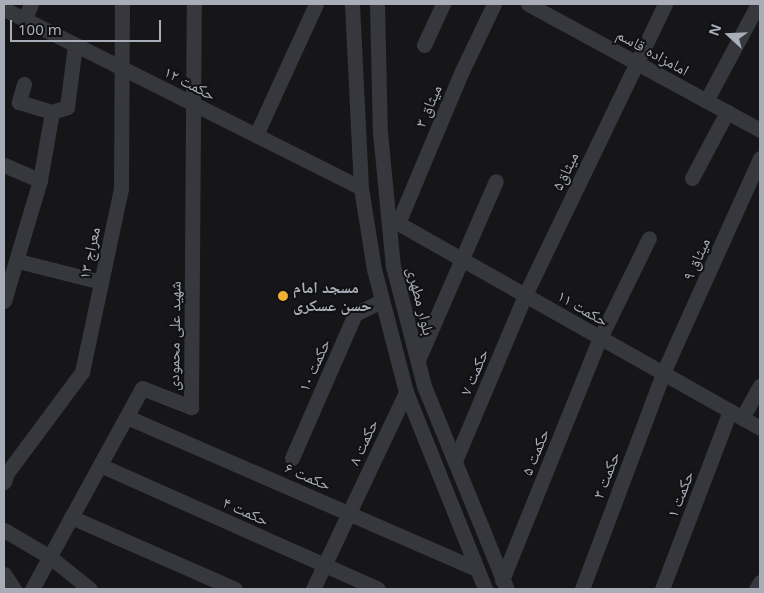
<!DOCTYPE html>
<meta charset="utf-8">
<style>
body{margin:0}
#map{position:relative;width:764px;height:593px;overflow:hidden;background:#161618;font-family:"Noto Sans","Noto Naskh Arabic",sans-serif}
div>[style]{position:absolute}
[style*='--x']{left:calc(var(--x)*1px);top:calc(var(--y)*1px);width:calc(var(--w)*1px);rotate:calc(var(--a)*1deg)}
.minor>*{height:15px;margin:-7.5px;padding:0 7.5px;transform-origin:7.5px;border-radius:7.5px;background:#37383d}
.dots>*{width:14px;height:14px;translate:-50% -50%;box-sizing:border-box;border:2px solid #111113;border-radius:50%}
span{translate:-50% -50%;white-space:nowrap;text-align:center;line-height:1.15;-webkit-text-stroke:4px #111113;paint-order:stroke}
.street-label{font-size:16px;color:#a8adb8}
.poi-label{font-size:16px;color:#a8adb8;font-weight:700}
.left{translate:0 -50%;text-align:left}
.frame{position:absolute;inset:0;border:5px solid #a8adb8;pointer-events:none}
.north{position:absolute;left:704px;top:10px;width:50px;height:50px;-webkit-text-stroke:4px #111113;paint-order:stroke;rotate:290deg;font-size:14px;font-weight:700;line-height:20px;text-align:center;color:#a8adb8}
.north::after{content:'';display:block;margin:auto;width:18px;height:22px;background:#a8adb8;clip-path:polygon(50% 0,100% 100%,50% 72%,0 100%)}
.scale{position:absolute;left:10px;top:20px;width:151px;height:22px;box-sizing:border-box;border:2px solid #a8adb8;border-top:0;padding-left:6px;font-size:15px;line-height:18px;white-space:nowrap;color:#a8adb8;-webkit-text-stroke:4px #111113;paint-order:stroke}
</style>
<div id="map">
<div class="minor">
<i style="--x:352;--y:4;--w:184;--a:87.2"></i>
<i style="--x:361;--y:188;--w:82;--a:80.9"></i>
<i style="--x:374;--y:269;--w:127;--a:75.4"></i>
<i style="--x:406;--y:392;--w:212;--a:68.1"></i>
<i style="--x:377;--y:4;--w:128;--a:88.7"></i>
<i style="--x:380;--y:132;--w:135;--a:84.5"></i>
<i style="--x:393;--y:266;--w:124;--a:75.5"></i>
<i style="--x:424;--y:386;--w:219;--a:67.8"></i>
<i style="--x:528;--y:4;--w:264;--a:28.5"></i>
<i style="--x:4;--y:9;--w:399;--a:26.6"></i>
<i style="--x:24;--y:20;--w:17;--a:-66"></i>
<i style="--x:424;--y:45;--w:45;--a:-65.1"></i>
<i style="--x:24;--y:84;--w:19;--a:106"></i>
<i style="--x:19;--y:102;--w:34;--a:17"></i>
<i style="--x:706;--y:101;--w:110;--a:-61.8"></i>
<i style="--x:256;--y:135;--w:144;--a:-65.4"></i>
<i style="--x:4;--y:165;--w:39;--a:23"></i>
<i style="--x:692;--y:178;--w:75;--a:-62.1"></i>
<i style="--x:389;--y:218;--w:426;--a:29.5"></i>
<i style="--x:398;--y:223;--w:165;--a:-67.2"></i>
<i style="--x:462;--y:71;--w:74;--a:-64.5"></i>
<i style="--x:18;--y:261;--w:86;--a:14.2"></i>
<i style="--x:4;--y:301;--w:126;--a:-73.4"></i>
<i style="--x:40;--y:180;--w:69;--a:-80"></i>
<i style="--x:52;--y:112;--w:16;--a:-18"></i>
<i style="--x:67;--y:107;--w:63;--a:-82.6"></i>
<i style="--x:418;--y:360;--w:195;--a:-66.5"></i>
<i style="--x:127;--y:417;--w:379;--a:23.5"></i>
<i style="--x:742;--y:418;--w:37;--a:-61"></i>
<i style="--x:292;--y:458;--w:157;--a:-66.4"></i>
<i style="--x:355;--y:314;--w:30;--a:-26"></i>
<i style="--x:455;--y:461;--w:180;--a:-67.1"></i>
<i style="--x:525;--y:295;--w:323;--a:-64.3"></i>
<i style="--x:100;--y:465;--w:304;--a:24"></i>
<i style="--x:4;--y:482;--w:9;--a:-72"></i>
<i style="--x:7;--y:473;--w:126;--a:-53.4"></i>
<i style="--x:82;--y:372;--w:187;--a:-78"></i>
<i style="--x:121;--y:189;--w:185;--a:-89.7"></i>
<i style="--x:71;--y:517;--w:179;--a:23.7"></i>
<i style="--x:4;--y:530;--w:53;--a:30.4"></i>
<i style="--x:50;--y:557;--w:51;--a:38.7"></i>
<i style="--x:4;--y:574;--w:18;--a:56"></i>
<i style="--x:502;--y:580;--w:261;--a:-68"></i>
<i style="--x:600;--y:338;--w:111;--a:-63.9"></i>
<i style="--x:32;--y:589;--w:229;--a:-61.3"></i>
<i style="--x:142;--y:388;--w:53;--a:21.2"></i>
<i style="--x:191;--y:407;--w:403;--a:-89.6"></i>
<i style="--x:313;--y:589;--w:218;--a:-64.7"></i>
<i style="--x:582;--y:589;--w:231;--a:-69.4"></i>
<i style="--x:663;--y:373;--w:236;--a:-65.7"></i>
<i style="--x:662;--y:589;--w:191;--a:-69.1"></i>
<i style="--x:756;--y:589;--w:8;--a:-60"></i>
</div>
<div class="dots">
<i style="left:283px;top:296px;background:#f2b134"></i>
</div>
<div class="street-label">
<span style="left:653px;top:52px;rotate:29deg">امامزاده قاسم</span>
<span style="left:190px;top:83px;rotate:27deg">حکمت ۱۲</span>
<span style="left:428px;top:106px;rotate:-67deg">میثاق ۳</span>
<span style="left:565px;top:171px;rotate:-64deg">میثاق۵</span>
<span style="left:89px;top:253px;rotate:-78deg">معراج ۱۳</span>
<span style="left:696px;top:259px;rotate:-66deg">میثاق ۹</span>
<span style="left:421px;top:301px;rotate:76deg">بلوار مطهری</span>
<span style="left:583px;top:308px;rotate:30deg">حکمت ۱۱</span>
<span style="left:174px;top:336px;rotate:-89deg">شهید علی محمودی</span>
<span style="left:314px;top:365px;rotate:-66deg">حکمت ۱۰</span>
<span style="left:474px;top:372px;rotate:-67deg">حکمت ۷</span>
<span style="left:363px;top:442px;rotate:-65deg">حکمت ۸</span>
<span style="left:535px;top:452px;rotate:-68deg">حکمت ۵</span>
<span style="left:606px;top:475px;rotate:-69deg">حکمت ۳</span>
<span style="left:308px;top:476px;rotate:23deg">حکمت ۶</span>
<span style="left:680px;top:494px;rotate:-69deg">حکمت ۱</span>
<span style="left:246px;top:511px;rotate:24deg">حکمت ۴</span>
</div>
<div class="poi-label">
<span class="left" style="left:293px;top:296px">مسجد امام<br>حسن عسکری</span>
</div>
<div class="frame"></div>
<div class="north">N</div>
<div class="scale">100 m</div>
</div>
